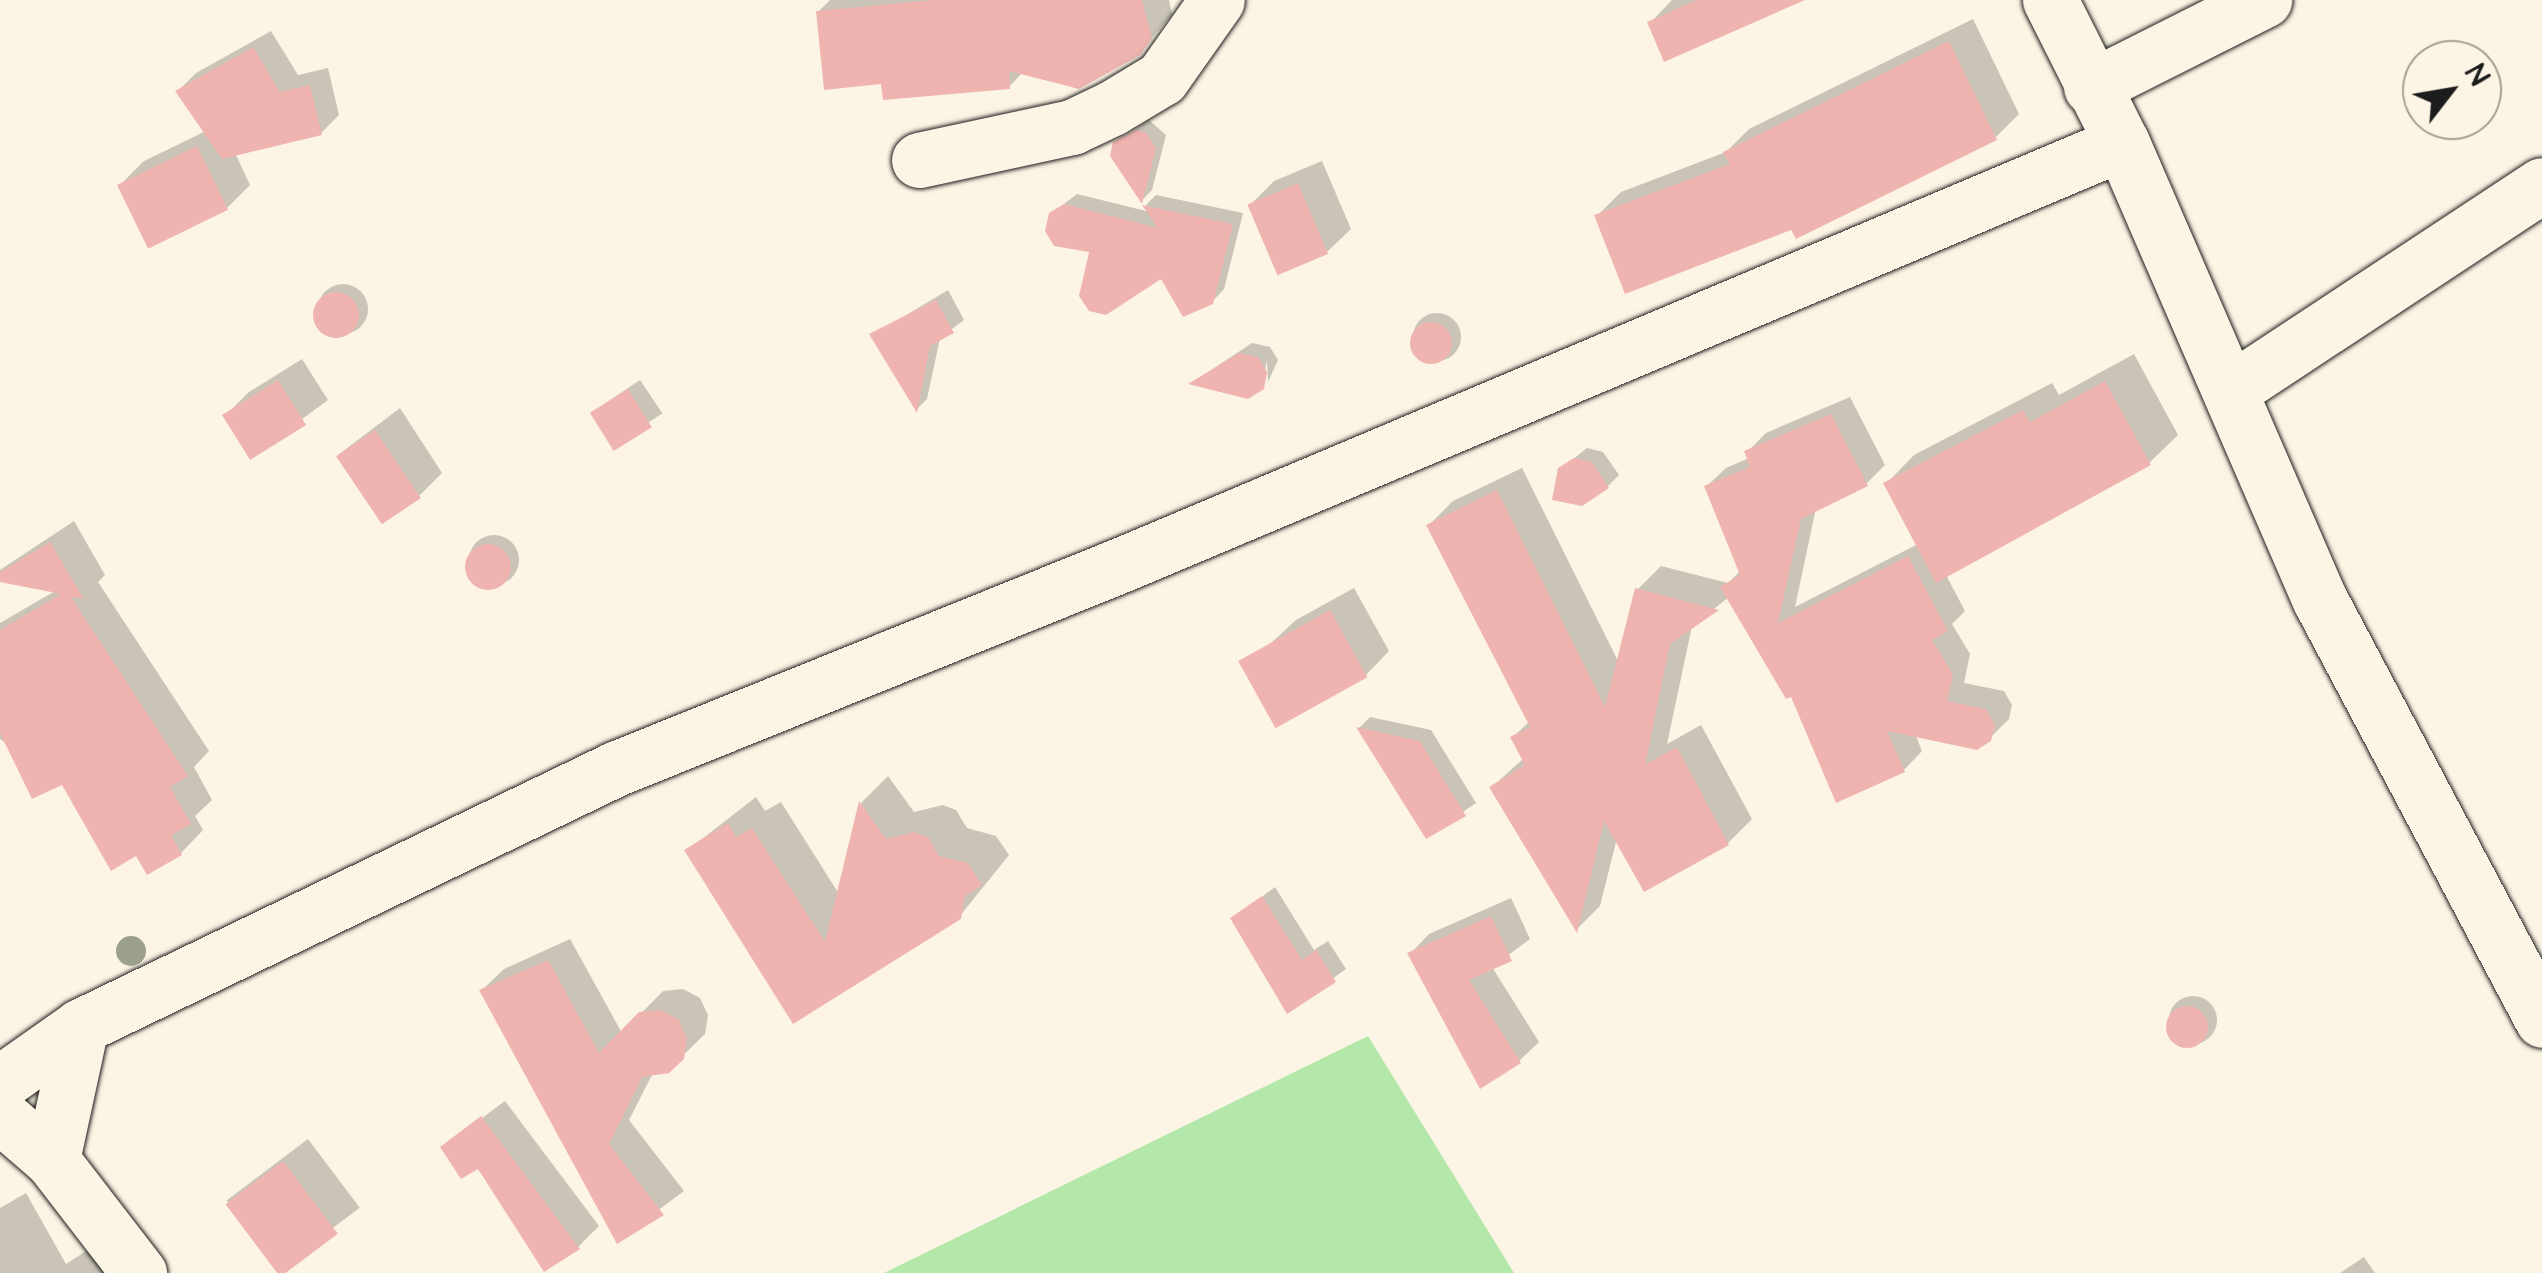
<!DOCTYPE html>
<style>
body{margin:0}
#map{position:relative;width:2542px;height:1273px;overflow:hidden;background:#fcf5e5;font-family:"Architects Daughter",sans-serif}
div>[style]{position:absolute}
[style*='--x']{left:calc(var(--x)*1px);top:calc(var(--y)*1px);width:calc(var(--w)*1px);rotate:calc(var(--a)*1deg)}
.green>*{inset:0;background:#b3e8aa}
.shadow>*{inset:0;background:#0003;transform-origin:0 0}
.round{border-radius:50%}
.building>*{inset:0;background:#f0b4b0;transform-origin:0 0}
.roads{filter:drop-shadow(0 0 2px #1c1c1c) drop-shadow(0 0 2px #1c1c1c)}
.minor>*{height:55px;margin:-27.5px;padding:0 27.5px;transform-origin:27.5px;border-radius:27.5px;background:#fcf5e5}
.trees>*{width:30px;height:30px;margin:-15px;border-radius:50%;background:#9a9f8e}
span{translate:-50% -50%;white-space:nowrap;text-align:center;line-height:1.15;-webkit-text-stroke:8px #fcf5e5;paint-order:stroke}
.north{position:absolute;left:2402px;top:40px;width:100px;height:100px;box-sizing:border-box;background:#fcf5e5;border:2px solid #a29e95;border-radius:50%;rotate:59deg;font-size:28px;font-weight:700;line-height:40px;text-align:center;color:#1c1c1c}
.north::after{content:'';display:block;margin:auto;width:35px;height:45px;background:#1c1c1c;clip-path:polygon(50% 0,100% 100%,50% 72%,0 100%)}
</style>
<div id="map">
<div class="green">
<i style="clip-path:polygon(1368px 1036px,1514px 1273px,884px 1273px)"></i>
</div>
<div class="shadow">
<i style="clip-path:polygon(830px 0,1169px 0,1172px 14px,1139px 53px,1023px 72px,1009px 87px,883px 81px,818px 12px)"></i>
<i style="clip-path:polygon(1672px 0,1792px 0,1650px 23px)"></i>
<i style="clip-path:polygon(1973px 19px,2019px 114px,1995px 138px,1793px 227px,1597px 216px,1621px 192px,1726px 152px,1749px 129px)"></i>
<i style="clip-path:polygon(271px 31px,298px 75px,328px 68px,339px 115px,321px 133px,235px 153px,250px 185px,227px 208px,120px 185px,144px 161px,206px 131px,178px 91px,196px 73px)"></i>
<i style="clip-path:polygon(1149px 120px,1166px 135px,1152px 190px,1142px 200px,1115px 144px)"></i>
<i style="clip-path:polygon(1322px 161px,1351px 229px,1327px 252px,1250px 205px,1274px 181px)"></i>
<i style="clip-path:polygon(1077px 194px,1150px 212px,1146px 205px,1156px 195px,1243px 213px,1224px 289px,1212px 302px,1092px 250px,1051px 214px)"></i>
<i class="round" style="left:318px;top:284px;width:50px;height:50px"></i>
<i style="clip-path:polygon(948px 290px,964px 320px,940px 338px,927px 399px,917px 409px,873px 335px)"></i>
<i class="round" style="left:1413px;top:313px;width:48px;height:48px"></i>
<i style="clip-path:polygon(1252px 343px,1270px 347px,1278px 360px,1268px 382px,1267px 360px,1262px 387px,1192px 383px)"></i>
<i style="clip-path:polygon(2134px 354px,2178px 435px,2149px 463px,1946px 575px,1965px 611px,1952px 624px,1970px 654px,1964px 683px,2004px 691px,2012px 705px,2009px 719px,1989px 739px,1915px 734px,1922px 751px,1904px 770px,1792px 693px,1729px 597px,1692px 626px,1667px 744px,1701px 725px,1752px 819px,1728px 843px,1617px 838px,1600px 906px,1577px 929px,1492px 787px,1524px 758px,1513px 737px,1530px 721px,1429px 525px,1453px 501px,1522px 468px,1619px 663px,1637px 590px,1661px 566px,1728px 583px,1741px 570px,1707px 486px,1726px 468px,1749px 458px,1747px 452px,1766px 433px,1850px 397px,1885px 465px,1866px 484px,1816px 508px,1795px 607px,1918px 544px,1886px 484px,1914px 455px,2052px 383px,2059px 395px)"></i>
<i style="clip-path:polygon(302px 359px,328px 400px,252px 456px,226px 415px,249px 392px)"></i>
<i style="left:640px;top:380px;width:40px;height:57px;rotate:56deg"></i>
<i style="clip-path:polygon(400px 408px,442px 473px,419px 496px,338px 455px)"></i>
<i style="clip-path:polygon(1587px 448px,1603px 452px,1619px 475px,1608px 486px,1561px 469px)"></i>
<i style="clip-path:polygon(74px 521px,105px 575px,98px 582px,209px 751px,194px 767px,212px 800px,195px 816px,203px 830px,181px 853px,137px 853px,63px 782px,0 739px,0 623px,55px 591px,0 579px,0 570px)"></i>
<i class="round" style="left:469px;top:535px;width:50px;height:50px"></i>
<i style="clip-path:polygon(1354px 588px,1389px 651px,1366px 675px,1245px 667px,1296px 620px)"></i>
<i style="clip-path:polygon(1370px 717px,1431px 730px,1476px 803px,1427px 836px,1359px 728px)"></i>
<i style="clip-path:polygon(888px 776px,914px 812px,943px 805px,956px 810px,967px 828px,996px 836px,1009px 855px,959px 917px,794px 1020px,688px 850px,756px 797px,765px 811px,781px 802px,839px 894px,862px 802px)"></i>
<i style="clip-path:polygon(1275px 887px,1314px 950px,1328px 941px,1346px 969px,1287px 1011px,1233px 918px)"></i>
<i style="clip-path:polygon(1511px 898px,1530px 939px,1492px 967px,1539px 1042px,1519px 1061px,1410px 954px,1429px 934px)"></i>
<i style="clip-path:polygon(570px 939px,622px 1033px,663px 991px,683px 989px,700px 998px,708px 1015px,705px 1034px,667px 1071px,653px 1073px,629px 1120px,684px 1191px,618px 1240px,482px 990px,504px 969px)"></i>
<i class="round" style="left:2169px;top:996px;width:48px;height:48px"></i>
<i style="clip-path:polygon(505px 1101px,599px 1226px,578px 1247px,478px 1165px,443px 1147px)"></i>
<i style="left:308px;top:1139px;width:86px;height:102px;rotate:53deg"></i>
<i style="clip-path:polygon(26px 1193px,66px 1264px,89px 1249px,105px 1273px,0 1273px,0 1208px)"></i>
<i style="clip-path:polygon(2364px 1257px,2375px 1273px,2340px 1273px)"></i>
</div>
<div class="building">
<i style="clip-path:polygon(934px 0,1142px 0,1152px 38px,1140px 55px,1079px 89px,1009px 71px,1010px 89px,883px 100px,881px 84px,824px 90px,816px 11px)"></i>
<i style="clip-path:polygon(1697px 0,1805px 0,1664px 62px,1647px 22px)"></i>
<i style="clip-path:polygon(1949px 41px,1997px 140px,1796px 239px,1791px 230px,1625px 294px,1594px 215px,1730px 164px,1723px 152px)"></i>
<i style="clip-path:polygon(253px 47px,280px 92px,310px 85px,322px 135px,222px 159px,175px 91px)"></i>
<i style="clip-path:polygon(1136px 130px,1146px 133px,1156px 148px,1142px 204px,1110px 156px,1113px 142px)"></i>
<i style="left:197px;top:146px;width:71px;height:89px;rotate:64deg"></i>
<i style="left:1298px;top:183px;width:77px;height:55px;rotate:67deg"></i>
<i style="clip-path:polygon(1064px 204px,1158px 228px,1142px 205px,1233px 224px,1213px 304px,1183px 317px,1161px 279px,1106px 315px,1089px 311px,1079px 296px,1089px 252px,1054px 246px,1045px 231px,1049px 213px)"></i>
<i class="round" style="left:313px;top:292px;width:46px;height:46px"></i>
<i style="clip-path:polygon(936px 300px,954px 333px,930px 346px,917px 413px,869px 334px)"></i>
<i class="round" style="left:1410px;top:322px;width:42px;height:42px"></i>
<i style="clip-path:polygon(1239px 353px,1258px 357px,1267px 372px,1264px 389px,1248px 399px,1188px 384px)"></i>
<i style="left:278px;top:380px;width:53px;height:66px;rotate:58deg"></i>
<i style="clip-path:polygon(2105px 381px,2151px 465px,1936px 583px,1883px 483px,2023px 410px,2030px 422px)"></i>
<i style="left:628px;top:389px;width:45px;height:45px;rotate:58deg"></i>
<i style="clip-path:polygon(1831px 414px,1868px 486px,1801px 519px,1778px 623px,1908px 556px,1948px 631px,1932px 640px,1953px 674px,1947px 701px,1986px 709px,1995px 725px,1991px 741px,1977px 750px,1887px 731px,1905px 772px,1836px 803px,1791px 697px,1786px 699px,1720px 587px,1740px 575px,1704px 486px,1750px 467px,1744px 451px)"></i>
<i style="left:375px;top:430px;width:82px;height:47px;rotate:56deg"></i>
<i style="clip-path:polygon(1574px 458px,1592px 462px,1609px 488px,1582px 506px,1552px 500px,1558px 468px)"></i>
<i style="clip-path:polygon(1497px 490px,1605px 707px,1635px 588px,1719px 610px,1670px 644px,1645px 765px,1677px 747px,1729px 845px,1644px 892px,1604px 821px,1577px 933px,1489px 787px,1525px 765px,1510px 737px,1530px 727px,1426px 525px)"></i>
<i style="clip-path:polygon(50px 542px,84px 599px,71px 597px,188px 776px,170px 787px,191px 824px,171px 835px,182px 855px,147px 875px,136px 856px,111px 871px,62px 785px,32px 799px,0 733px,0 630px,61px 594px,0 582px,0 572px)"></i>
<i class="round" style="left:465px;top:544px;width:46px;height:46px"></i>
<i style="left:1330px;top:610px;width:77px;height:105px;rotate:61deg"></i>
<i style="clip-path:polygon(1356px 727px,1420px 741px,1466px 816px,1426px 839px)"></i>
<i style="clip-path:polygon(859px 801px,886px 839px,914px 832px,928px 837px,939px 856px,968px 863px,982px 885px,965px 896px,961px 919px,793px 1024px,684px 850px,728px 823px,736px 837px,752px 828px,825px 942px)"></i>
<i style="clip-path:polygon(1262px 896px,1302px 960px,1316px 950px,1336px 982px,1287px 1014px,1230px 918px)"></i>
<i style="clip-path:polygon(1491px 916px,1512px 961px,1469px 980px,1521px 1063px,1480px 1089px,1407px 953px)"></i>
<i style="clip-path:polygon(548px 960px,599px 1053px,639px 1012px,660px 1010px,678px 1019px,687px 1038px,684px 1059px,669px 1073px,642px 1077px,609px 1144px,664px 1215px,617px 1244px,479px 990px)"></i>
<i class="round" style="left:2166px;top:1006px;width:42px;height:42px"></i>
<i style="clip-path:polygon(481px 1116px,580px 1249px,544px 1272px,478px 1169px,461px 1179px,440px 1147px)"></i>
<i style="left:283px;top:1161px;width:91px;height:72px;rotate:53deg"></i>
</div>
<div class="roads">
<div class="minor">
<i style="--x:2050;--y:0;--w:160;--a:63.3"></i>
<i style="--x:2122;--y:143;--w:498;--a:66.6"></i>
<i style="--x:2320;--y:600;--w:475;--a:62.1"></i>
<i style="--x:2091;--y:87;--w:194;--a:-26.7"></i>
<i style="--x:919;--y:160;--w:157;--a:-12.2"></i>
<i style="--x:1072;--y:127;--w:44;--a:-25.4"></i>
<i style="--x:1112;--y:108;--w:58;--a:-31"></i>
<i style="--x:1162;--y:78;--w:95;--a:-54.8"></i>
<i style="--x:2231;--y:390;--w:372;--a:-33.4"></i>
<i style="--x:0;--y:1083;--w:99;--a:-35.1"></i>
<i style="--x:81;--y:1026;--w:593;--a:-25.7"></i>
<i style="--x:615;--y:769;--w:548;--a:-21.98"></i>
<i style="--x:1123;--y:564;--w:1084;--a:-22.85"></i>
<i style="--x:0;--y:1115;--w:69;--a:40.9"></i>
<i style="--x:52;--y:1160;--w:143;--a:52.4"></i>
<i style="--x:52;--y:1160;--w:137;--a:-77.8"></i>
</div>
</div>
<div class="trees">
<i style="left:131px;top:951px"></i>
</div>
<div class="north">N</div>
</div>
